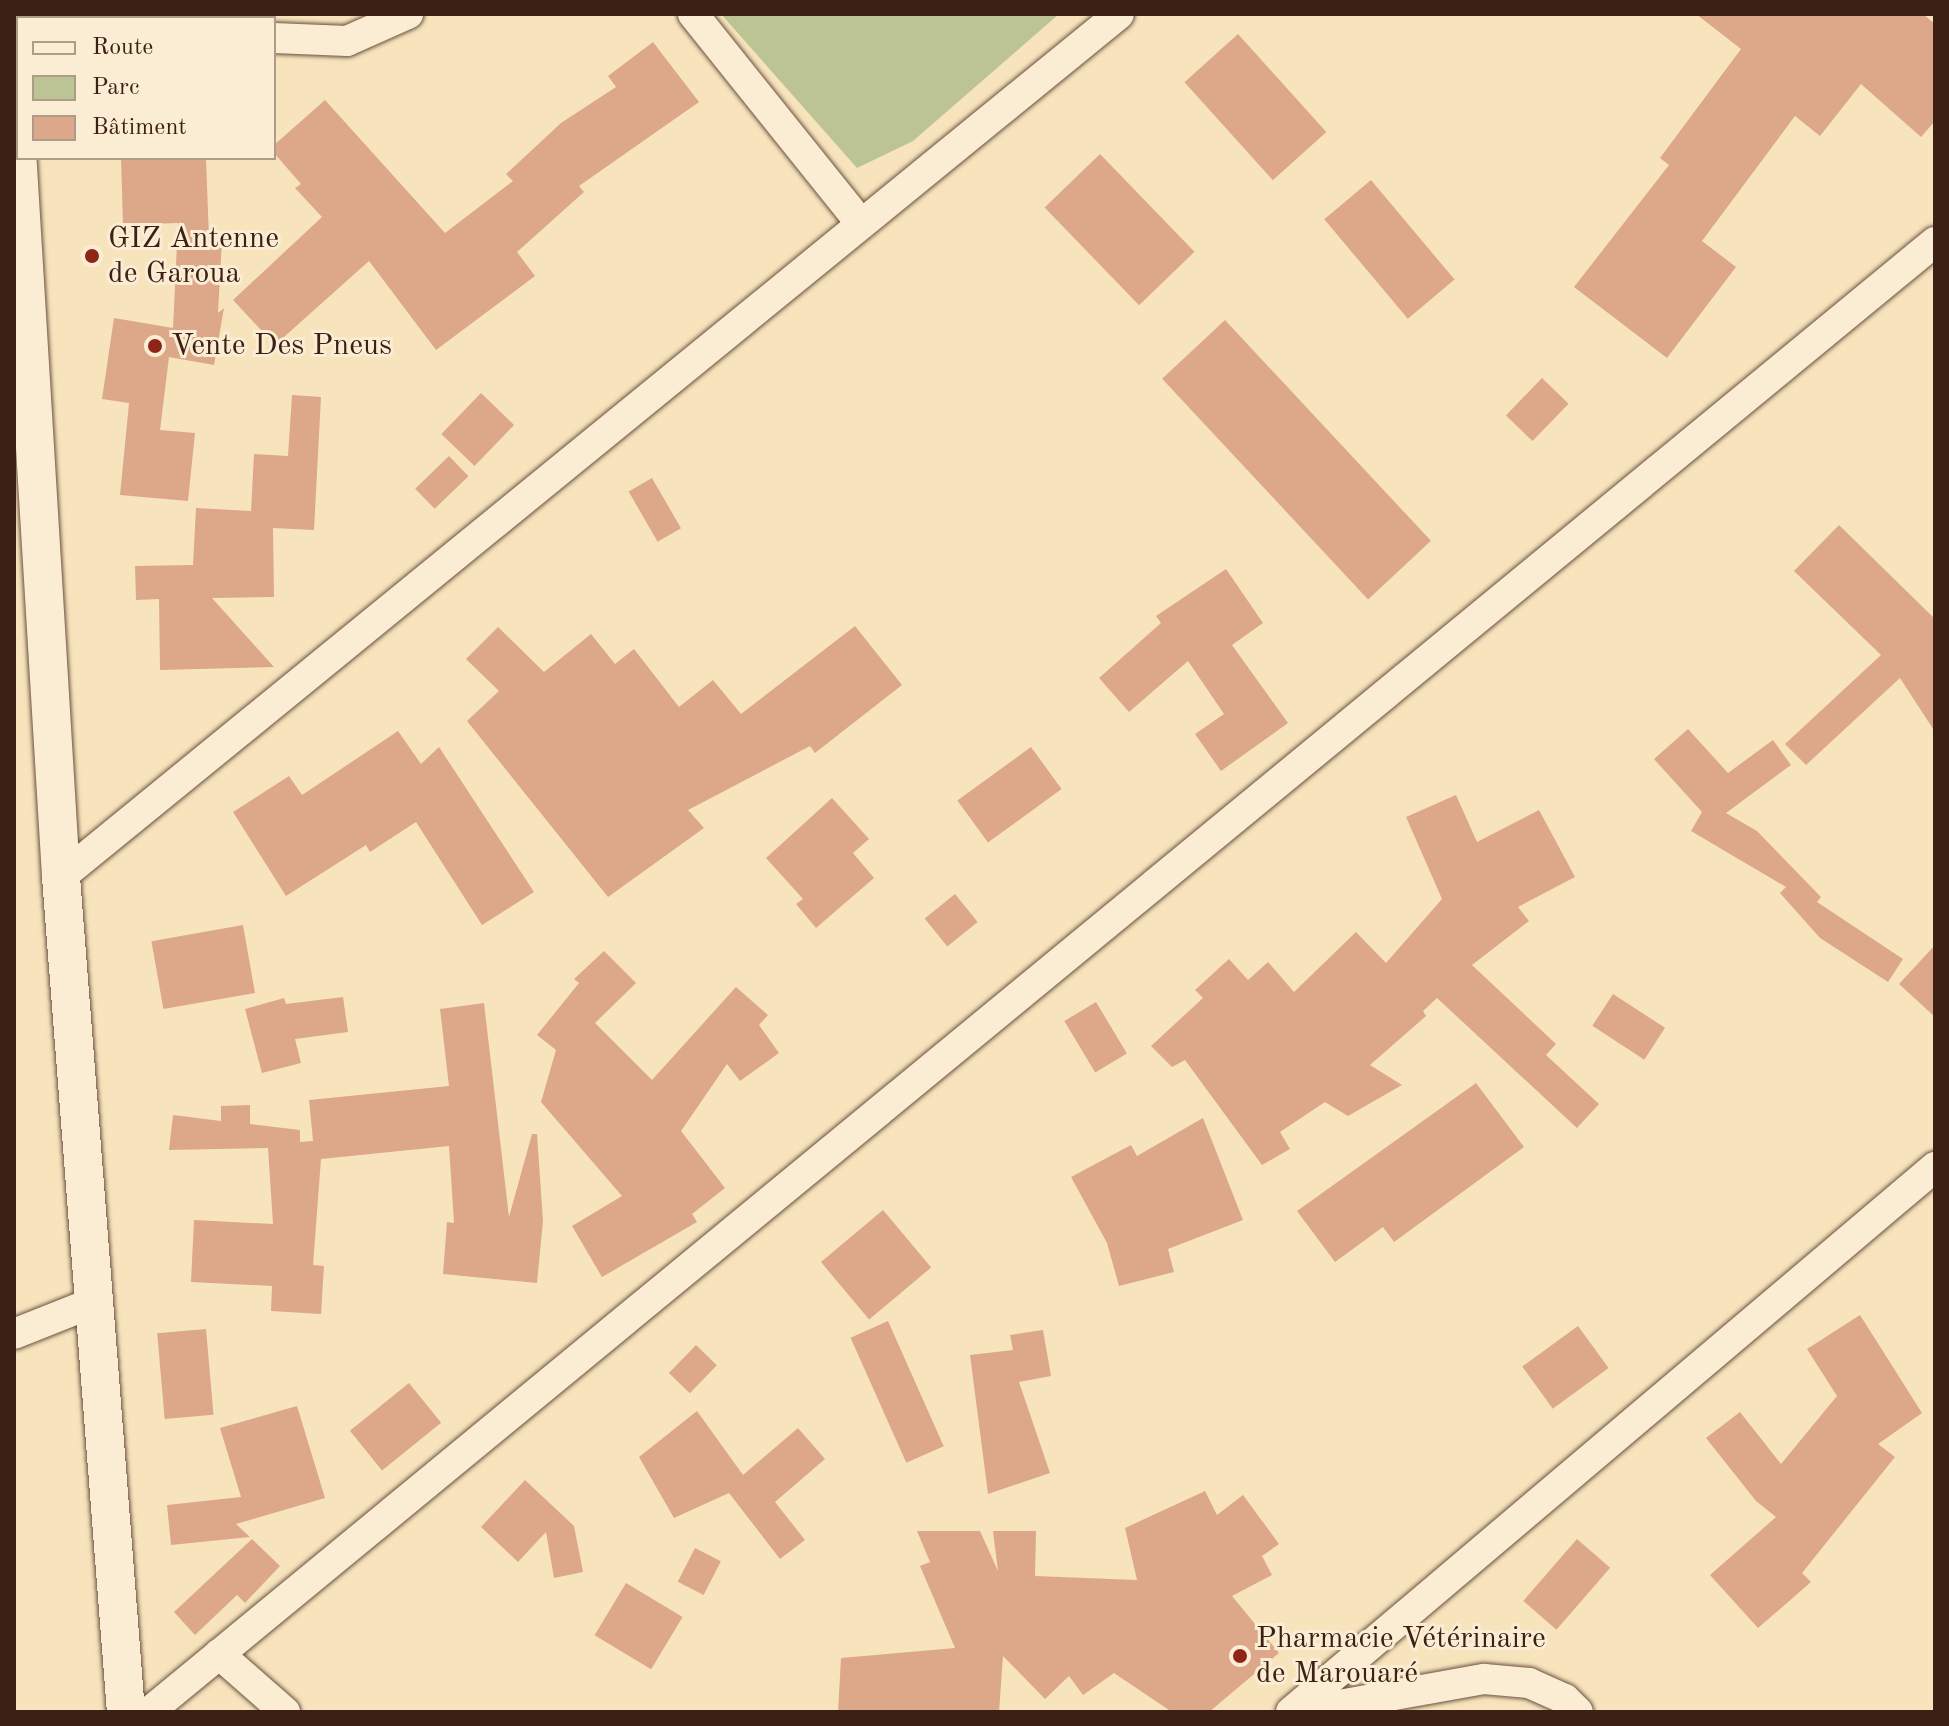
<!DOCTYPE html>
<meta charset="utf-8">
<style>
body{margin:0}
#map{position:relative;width:1949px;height:1726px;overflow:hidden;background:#f7e4bd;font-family:"Old Standard TT",serif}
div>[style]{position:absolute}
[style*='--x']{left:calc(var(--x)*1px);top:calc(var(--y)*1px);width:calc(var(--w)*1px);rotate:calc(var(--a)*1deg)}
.green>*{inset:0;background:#bbc492}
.building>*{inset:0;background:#dca889;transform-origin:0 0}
.roads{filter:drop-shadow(0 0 2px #6c513f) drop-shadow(0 0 2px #6c513f)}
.minor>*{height:30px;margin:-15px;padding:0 15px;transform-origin:15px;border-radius:15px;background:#faedd4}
.tertiary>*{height:38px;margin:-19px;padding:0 19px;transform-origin:19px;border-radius:19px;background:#faedd4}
.dots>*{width:22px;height:22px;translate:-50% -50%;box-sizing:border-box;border:4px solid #faedd4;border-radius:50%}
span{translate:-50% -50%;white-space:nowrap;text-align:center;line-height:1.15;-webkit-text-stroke:6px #faedd4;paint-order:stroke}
.poi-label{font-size:30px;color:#3d2015}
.left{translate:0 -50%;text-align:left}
.frame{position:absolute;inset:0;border:16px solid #3d2015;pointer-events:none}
.legend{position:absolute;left:16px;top:16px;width:260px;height:144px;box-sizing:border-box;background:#faedd4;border:2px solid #ae9b88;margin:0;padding:10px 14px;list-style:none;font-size:24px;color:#3d2015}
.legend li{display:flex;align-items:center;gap:16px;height:40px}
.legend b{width:40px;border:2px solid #ae9b88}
</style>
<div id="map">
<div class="green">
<i style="clip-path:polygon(721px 14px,1059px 14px,913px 141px,857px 168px)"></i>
</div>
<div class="building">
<i style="clip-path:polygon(1696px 14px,1923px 14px,1935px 24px,1935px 121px,1921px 137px,1861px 84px,1820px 136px,1795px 116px,1702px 241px,1736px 267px,1667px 358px,1574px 287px,1669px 165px,1660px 158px,1741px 49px)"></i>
<i style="left:1238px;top:34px;width:132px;height:72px;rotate:48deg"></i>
<i style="clip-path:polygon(653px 42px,699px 102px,579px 186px,584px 192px,517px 252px,535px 276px,436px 350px,369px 261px,275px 345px,233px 300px,322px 217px,295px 188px,301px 184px,274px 153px,274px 145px,325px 100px,445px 233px,513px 181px,506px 174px,561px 123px,616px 87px,608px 76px)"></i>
<i style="left:1100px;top:154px;width:136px;height:77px;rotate:46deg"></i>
<i style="clip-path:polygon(121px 158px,206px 158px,209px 239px,222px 240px,218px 313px,224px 308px,214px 365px,169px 357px,160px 430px,195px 433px,188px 501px,120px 495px,129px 403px,102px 399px,114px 318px,173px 328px,178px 223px,123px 225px)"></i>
<i style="left:1371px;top:180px;width:130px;height:61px;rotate:50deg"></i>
<i style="left:1225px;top:320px;width:302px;height:86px;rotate:47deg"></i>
<i style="left:1542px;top:378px;width:37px;height:52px;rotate:44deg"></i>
<i style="left:481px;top:393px;width:46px;height:57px;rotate:44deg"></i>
<i style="clip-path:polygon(292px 395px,321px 397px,314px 530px,273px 528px,274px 597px,212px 598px,274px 667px,160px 670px,159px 599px,136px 600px,135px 566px,193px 565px,196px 508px,251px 511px,254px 454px,288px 456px)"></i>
<i style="left:449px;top:456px;width:28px;height:47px;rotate:46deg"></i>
<i style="left:652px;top:478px;width:58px;height:27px;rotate:60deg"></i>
<i style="clip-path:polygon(1839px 525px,1935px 619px,1935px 732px,1900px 678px,1806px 765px,1785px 744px,1881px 655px,1794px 571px)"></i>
<i style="clip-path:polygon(1226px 569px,1263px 623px,1232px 645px,1288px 723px,1221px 771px,1195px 734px,1224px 714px,1188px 661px,1129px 712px,1099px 678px,1161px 623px,1156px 616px)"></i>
<i style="clip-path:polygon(855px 626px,902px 685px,815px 753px,810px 746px,688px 810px,704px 828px,608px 897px,467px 721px,499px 691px,466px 659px,498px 627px,544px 672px,591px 634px,615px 664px,634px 649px,679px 707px,713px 680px,741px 714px)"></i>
<i style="clip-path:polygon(1688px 729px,1728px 773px,1773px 740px,1791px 765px,1726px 813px,1757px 831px,1821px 897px,1817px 902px,1903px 959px,1888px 982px,1820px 938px,1780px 893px,1786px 887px,1691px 831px,1702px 812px,1654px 759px)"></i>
<i style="clip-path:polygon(398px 731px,421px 764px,439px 747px,534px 892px,482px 925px,416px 822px,370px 852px,366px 845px,286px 896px,233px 812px,289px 776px,302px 795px)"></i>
<i style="left:1031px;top:747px;width:52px;height:91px;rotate:54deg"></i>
<i style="clip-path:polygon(1456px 795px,1477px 842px,1539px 810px,1575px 877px,1518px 907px,1529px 921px,1472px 965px,1556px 1044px,1546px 1055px,1599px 1104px,1577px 1128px,1437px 998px,1423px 1011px,1426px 1016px,1370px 1065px,1402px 1085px,1348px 1116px,1325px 1102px,1280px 1132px,1290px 1149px,1262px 1165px,1185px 1060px,1172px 1067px,1151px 1046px,1203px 998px,1195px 990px,1229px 959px,1248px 980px,1268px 962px,1294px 992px,1356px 932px,1386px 963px,1442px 899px,1406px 817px)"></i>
<i style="clip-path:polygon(832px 798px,869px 839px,853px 853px,874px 878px,816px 928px,796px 904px,803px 899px,766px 858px)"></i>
<i style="left:955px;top:894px;width:36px;height:39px;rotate:51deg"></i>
<i style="left:243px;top:925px;width:69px;height:93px;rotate:80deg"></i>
<i style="clip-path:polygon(1935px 945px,1935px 1017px,1899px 984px)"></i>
<i style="clip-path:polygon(604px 951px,636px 983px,595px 1023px,652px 1080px,736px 987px,768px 1015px,759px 1025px,779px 1053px,740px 1081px,727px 1064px,681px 1131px,725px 1188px,692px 1214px,697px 1222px,602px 1277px,572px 1226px,622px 1196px,541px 1102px,556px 1050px,537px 1035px,579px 983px,574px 979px)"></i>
<i style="left:1613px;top:994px;width:62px;height:38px;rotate:33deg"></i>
<i style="clip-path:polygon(343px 997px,348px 1032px,295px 1039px,301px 1063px,262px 1073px,245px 1009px,284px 998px,286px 1004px)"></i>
<i style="left:1096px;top:1002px;width:60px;height:37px;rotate:59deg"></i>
<i style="clip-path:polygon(484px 1003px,509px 1217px,532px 1134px,537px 1134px,543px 1221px,537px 1283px,443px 1274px,447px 1222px,454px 1223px,449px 1146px,321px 1159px,313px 1265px,324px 1266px,321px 1314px,271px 1311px,272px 1286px,191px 1282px,194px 1220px,273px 1224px,268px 1148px,169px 1150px,173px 1115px,221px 1121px,221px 1106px,250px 1105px,250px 1124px,300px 1130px,300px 1142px,313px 1141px,309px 1100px,449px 1086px,440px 1009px)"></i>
<i style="clip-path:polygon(1476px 1083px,1524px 1147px,1394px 1242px,1383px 1227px,1335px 1262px,1297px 1211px)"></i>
<i style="clip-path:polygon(1203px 1118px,1243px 1220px,1168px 1249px,1174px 1272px,1119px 1286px,1107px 1243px,1071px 1177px,1131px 1145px,1137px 1156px)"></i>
<i style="left:883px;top:1210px;width:75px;height:81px;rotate:50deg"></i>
<i style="clip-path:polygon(1860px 1315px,1922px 1413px,1878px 1444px,1895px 1457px,1802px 1573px,1811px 1582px,1758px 1628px,1710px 1575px,1776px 1517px,1756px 1501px,1706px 1438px,1740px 1412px,1781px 1464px,1837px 1396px,1807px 1349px)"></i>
<i style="left:888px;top:1321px;width:137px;height:41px;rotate:66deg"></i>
<i style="left:1578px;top:1326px;width:52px;height:69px;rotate:54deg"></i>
<i style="left:206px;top:1329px;width:86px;height:49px;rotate:85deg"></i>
<i style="clip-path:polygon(1043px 1330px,1051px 1376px,1019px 1382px,1050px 1473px,988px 1494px,970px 1355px,1013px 1350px,1010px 1335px)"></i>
<i style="left:696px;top:1345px;width:29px;height:39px;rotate:44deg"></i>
<i style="left:409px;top:1383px;width:51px;height:76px;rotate:51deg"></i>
<i style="clip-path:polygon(297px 1406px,325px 1498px,236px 1524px,250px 1537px,171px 1545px,167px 1505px,241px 1497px,220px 1428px)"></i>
<i style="clip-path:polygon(697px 1411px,743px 1475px,798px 1428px,825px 1459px,775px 1502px,805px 1540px,780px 1559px,729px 1493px,674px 1518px,639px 1457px)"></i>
<i style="clip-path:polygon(525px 1480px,574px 1526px,583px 1572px,554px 1578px,546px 1532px,518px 1562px,481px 1527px)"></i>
<i style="clip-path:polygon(1205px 1491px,1217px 1515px,1243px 1495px,1279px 1544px,1262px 1556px,1272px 1575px,1232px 1596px,1279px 1653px,1209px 1712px,1172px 1712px,1114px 1673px,1083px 1695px,1069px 1676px,1045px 1699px,1003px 1656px,999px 1712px,838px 1712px,841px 1658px,955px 1648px,920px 1566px,930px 1562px,917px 1531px,980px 1531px,998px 1571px,993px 1531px,1036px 1531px,1035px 1576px,1137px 1580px,1125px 1528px)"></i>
<i style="clip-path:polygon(252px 1539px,280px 1566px,245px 1603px,237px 1595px,195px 1635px,174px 1612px)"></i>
<i style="left:1577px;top:1539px;width:44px;height:82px;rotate:41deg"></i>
<i style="left:695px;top:1548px;width:29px;height:38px;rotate:27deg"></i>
<i style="left:626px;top:1583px;width:66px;height:61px;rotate:31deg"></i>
</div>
<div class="roads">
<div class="minor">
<i style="--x:192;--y:14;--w:9;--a:27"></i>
<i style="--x:693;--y:14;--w:269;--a:51.3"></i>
<i style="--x:14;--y:21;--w:11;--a:-41"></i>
<i style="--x:274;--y:38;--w:73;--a:2.4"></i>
<i style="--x:347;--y:41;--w:67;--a:-23.9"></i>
<i style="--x:61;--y:877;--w:1365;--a:-39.2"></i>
<i style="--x:14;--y:1334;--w:89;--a:-21.7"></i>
<i style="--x:219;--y:1654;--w:88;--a:41.3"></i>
<i style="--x:149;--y:1712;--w:2313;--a:-39.46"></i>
<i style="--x:1291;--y:1712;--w:844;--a:-40.24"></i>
<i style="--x:1300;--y:1712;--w:187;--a:-10.2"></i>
<i style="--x:1484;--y:1679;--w:45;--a:5.1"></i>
<i style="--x:1529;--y:1683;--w:39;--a:24"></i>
<i style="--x:1565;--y:1699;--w:18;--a:45"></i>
</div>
<div class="tertiary">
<i style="--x:14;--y:101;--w:777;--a:86.53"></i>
<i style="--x:61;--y:877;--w:838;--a:85.55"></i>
</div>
</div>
<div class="dots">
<i style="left:92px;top:256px;background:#8f2418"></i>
<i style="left:155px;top:346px;background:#8f2418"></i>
<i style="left:1240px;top:1656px;background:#8f2418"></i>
</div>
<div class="poi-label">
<span class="left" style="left:108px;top:256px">GIZ Antenne<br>de Garoua</span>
<span class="left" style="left:171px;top:346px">Vente Des Pneus</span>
<span class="left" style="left:1256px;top:1656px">Pharmacie Vétérinaire<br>de Marouaré</span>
</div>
<div class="frame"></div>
<ul class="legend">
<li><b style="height:10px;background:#faedd4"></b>Route</li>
<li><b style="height:22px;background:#bbc492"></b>Parc</li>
<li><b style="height:22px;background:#dca889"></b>Bâtiment</li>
</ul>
</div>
